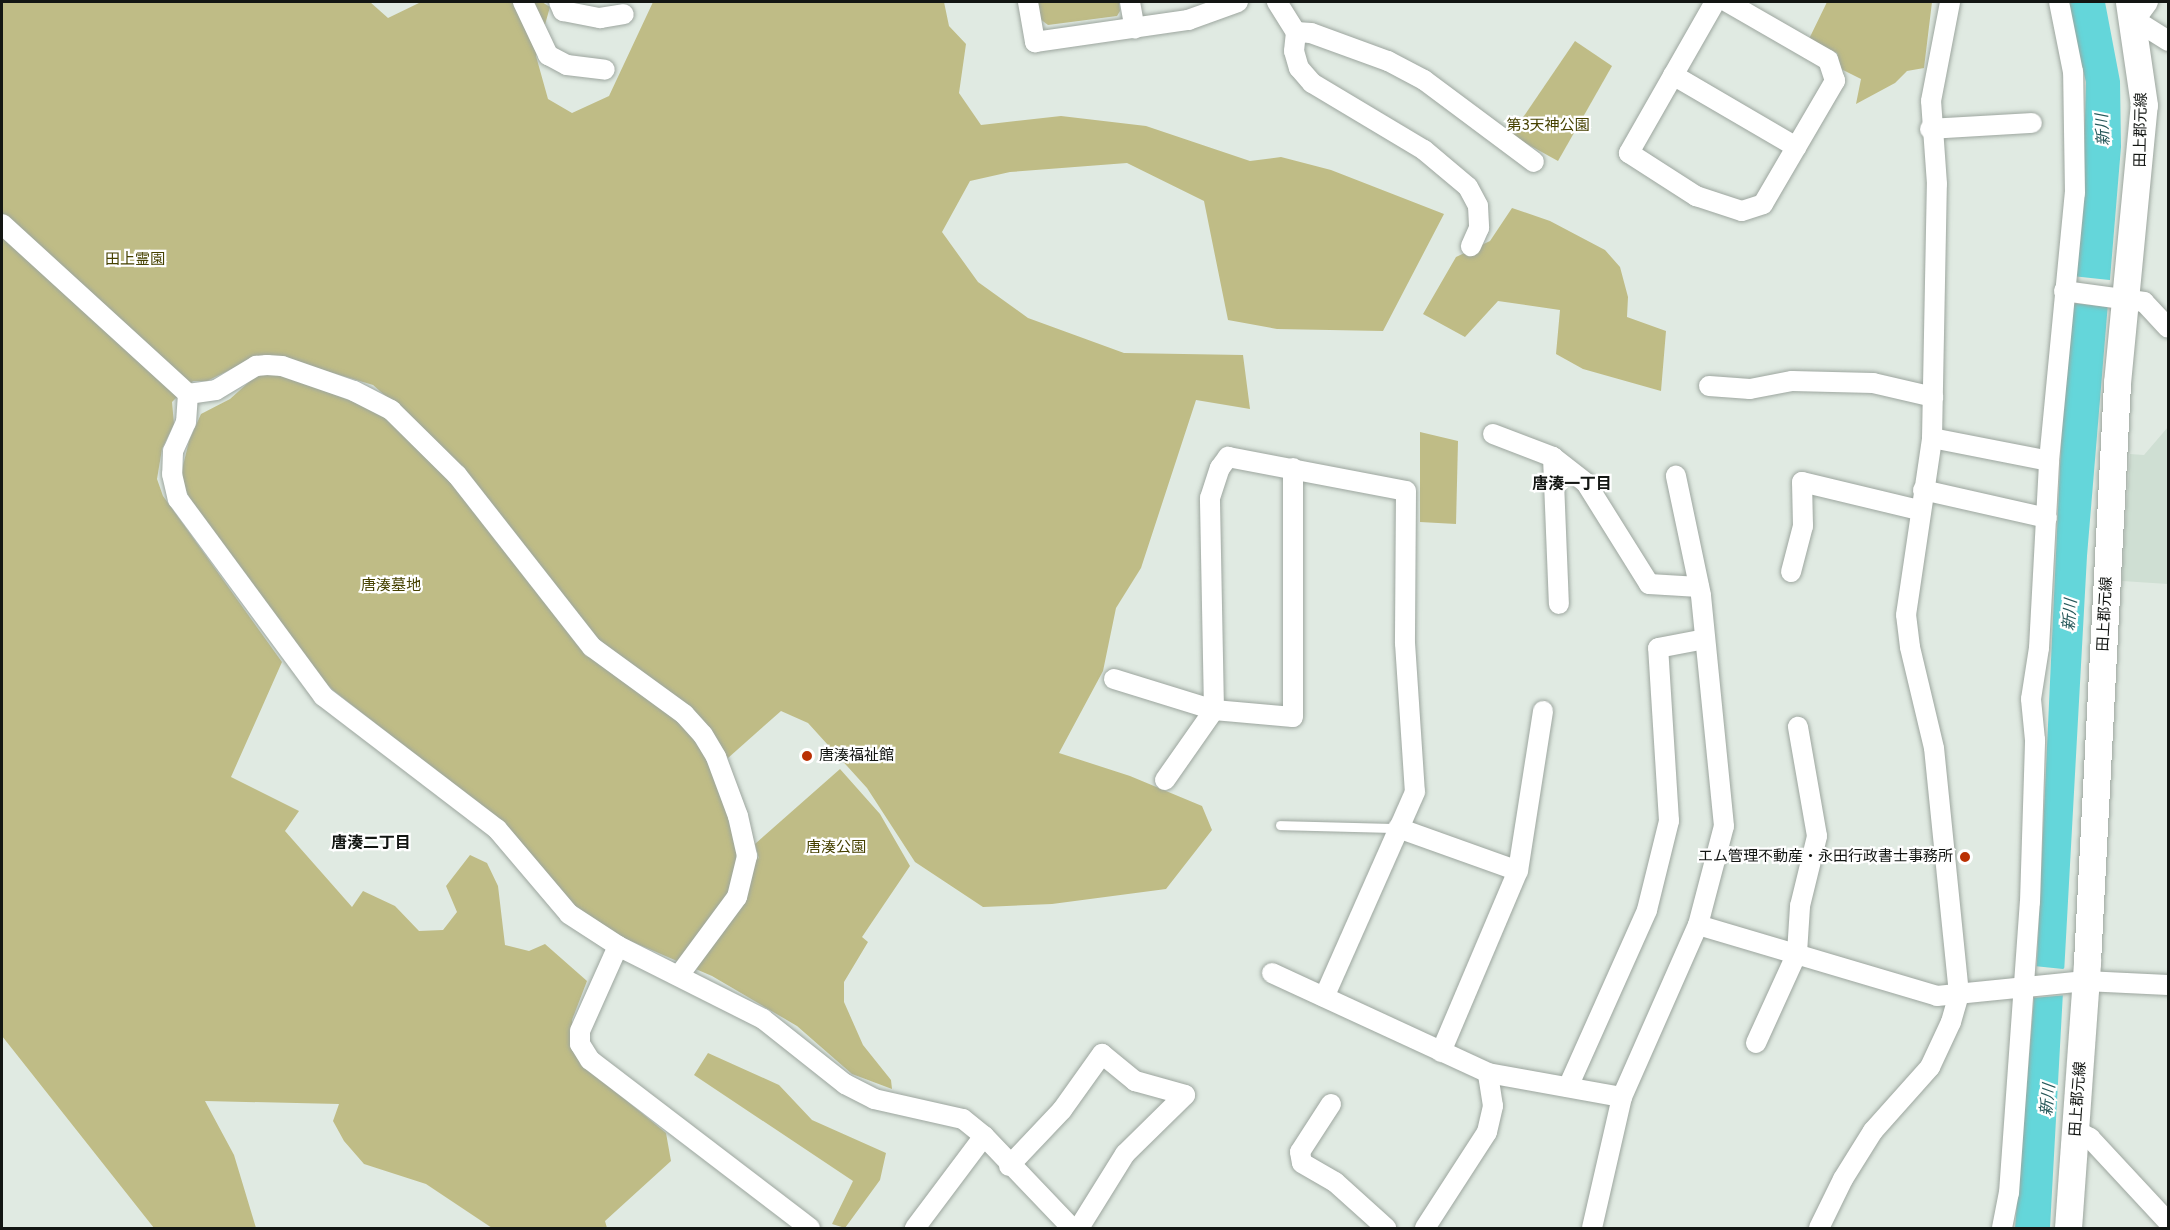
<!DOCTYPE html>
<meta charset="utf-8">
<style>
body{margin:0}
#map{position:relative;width:2170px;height:1230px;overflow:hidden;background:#e0eae2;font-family:Figtree,"Noto Sans JP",sans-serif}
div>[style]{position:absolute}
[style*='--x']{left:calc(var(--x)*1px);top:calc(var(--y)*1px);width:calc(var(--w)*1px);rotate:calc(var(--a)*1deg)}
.built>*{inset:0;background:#cfdfd3}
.green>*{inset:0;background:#bfbc86}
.water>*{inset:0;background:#64d6da}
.pier>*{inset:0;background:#e0eae2;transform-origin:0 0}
.roads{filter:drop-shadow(0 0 2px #9da69f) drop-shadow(0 0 2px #9da69f)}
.lane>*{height:9px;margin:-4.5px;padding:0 4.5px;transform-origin:4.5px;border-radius:4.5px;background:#fff}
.street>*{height:20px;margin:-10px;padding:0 10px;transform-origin:10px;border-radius:10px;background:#fff}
.secondary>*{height:27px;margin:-13.5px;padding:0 13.5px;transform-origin:13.5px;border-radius:13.5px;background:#fff}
.dots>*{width:16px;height:16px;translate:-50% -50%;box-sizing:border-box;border:3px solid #fff;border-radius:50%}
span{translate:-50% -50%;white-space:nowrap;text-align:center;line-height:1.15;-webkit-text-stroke:4.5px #fff;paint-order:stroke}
.park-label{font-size:15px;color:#464100}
.street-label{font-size:15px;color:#131613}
.poi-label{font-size:15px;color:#131613}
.left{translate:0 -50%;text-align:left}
.right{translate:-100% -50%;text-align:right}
.water-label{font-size:16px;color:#27585a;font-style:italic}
.neighbourhood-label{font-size:16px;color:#131613;font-weight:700}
.frame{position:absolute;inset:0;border:3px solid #131613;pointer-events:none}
</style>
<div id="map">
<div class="built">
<i style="clip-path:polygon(2168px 427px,2168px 584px,2122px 581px,2130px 454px,2144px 455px)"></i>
</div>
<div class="green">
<i style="clip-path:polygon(2px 2px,370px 2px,388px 18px,421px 2px,542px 2px,550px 7px,536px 56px,548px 99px,572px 113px,609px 96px,653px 2px,944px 2px,949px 26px,966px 44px,959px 93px,981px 125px,1061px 116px,1146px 126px,1250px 161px,1281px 157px,1331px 170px,1444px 214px,1383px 331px,1277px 329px,1228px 320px,1204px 201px,1127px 163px,1010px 172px,970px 181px,942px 232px,978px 282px,1028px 318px,1124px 353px,1243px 355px,1250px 409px,1196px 400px,1141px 568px,1116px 608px,1103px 671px,1059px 753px,1130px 776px,1202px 806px,1212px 830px,1166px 889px,1052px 904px,983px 907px,915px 862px,867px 788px,808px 723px,781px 711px,728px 758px,689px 710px,597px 638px,420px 426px,373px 385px,280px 357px,256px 357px,207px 381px,193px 381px,172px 402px,174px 424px,162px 449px,157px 479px,163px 496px,282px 662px,231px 777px,299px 811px,285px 831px,352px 907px,363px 891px,395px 906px,419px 931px,443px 930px,457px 912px,446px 886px,470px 855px,487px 863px,498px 886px,505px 945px,529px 951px,545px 944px,587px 981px,572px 1020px,574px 1046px,589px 1070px,666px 1133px,671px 1161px,605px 1221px,607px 1228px,492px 1228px,426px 1184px,364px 1164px,344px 1141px,333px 1121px,339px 1104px,205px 1101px,234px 1155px,256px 1228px,154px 1228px,2px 1036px)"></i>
<i style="clip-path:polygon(1037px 2px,1119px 2px,1120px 11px,1117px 16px,1048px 25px,1040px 19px)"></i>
<i style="clip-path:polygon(1827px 2px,1932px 2px,1924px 68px,1907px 71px,1895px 83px,1856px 104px,1861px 79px,1841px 69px,1837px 53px,1809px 39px)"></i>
<i style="clip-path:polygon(1575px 41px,1612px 66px,1558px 161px,1511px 135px)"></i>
<i style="clip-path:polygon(1512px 208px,1550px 221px,1605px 250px,1620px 267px,1628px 297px,1627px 317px,1666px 331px,1661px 391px,1583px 369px,1556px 354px,1560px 310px,1498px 301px,1465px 337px,1423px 314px,1456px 257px,1490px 241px)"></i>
<i style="clip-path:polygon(259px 373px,280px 374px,388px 415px,428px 454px,582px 648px,622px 681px,678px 717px,706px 758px,735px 829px,759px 859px,755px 844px,840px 769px,880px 814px,910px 866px,862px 937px,868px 942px,844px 982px,844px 1002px,863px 1045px,891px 1080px,892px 1089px,852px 1074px,797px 1026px,712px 976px,605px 930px,569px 903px,499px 820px,334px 691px,307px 665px,192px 503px,180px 478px,189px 441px,201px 414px,230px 399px)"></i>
<i style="clip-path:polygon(1420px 432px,1458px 441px,1456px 524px,1420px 522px)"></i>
<i style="clip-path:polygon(708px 1053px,779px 1085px,812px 1120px,886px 1153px,880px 1180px,845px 1228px,832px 1224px,853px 1181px,694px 1075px)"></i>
</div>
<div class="water">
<i style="clip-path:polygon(2066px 2px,2105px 2px,2120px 81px,2121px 147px,2087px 556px,2050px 1228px,2015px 1228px,2037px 962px,2063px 402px,2083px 190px,2086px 82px)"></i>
</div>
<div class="pier">
<i style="left:2072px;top:276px;width:40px;height:27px;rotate:6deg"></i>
<i style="clip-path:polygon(2070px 964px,2068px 995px,2032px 998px,2034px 966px,2063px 969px)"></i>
</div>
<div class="roads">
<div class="lane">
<i style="--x:1280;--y:825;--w:118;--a:1.5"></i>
</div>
<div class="street">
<i style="--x:523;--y:2;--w:59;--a:64.7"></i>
<i style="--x:548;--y:55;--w:21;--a:28"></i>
<i style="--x:567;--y:65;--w:38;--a:7"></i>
<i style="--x:559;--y:2;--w:10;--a:66"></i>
<i style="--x:563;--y:11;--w:38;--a:11"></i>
<i style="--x:600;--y:18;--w:24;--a:-9"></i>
<i style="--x:1028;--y:2;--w:41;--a:80.1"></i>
<i style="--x:1035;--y:42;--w:155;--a:-8.2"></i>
<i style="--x:1188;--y:20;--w:53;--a:-19.8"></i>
<i style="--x:1130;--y:2;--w:27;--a:80"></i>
<i style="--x:1277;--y:2;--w:36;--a:58"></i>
<i style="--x:1296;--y:32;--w:19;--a:96"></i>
<i style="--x:1294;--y:51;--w:18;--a:74"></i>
<i style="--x:1299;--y:68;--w:20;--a:49"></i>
<i style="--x:1312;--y:83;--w:131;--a:30.9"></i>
<i style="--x:1424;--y:150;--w:57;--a:40.1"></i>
<i style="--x:1468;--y:187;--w:21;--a:62"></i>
<i style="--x:1478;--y:206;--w:22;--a:87"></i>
<i style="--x:1479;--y:228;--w:20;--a:114"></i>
<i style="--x:1715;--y:2;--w:174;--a:119.7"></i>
<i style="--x:1629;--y:153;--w:80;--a:32.7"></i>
<i style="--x:1696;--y:196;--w:48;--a:18.1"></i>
<i style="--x:1742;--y:211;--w:22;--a:-18"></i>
<i style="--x:1763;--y:204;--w:143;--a:-59.7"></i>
<i style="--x:1835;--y:81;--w:22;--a:-108"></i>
<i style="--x:1828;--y:60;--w:116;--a:-150.1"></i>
<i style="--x:2148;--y:2;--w:22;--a:126"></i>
<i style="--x:2135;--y:20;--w:39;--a:32"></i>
<i style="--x:1296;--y:32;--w:15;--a:4"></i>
<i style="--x:1311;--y:33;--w:82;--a:20"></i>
<i style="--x:1388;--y:61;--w:41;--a:27.8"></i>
<i style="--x:1424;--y:80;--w:137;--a:36.7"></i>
<i style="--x:1673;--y:75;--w:143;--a:30.3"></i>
<i style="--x:1930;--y:129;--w:102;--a:-3.4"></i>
<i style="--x:2;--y:224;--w:252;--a:42.4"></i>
<i style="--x:188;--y:394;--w:28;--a:94"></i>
<i style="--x:186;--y:422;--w:32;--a:114"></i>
<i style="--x:173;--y:451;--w:23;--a:92"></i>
<i style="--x:172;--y:474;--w:26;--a:77"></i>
<i style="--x:178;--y:499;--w:245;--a:53.6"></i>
<i style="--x:323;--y:696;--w:219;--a:37.4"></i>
<i style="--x:497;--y:829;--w:111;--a:49.7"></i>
<i style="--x:569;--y:914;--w:59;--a:33.1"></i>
<i style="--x:618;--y:946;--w:162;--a:26.7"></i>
<i style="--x:763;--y:1019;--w:105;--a:38.4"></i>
<i style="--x:845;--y:1084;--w:33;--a:27"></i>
<i style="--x:874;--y:1099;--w:91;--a:12.7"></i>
<i style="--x:963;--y:1119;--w:27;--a:39"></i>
<i style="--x:984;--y:1136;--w:127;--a:46.3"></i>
<i style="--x:2064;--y:291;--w:81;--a:7.8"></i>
<i style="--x:2144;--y:302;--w:35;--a:47"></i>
<i style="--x:1709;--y:386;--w:41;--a:4.2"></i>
<i style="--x:1750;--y:389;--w:43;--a:-10.8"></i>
<i style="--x:1792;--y:381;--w:81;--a:1.4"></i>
<i style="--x:1873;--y:383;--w:62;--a:13.1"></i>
<i style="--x:188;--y:394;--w:28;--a:-8"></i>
<i style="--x:216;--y:390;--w:47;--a:-31"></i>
<i style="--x:256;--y:366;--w:11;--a:-5"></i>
<i style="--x:267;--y:365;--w:15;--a:4"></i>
<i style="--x:282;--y:366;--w:76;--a:19.1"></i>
<i style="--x:354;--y:391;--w:42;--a:27.2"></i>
<i style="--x:391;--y:410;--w:93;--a:44.6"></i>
<i style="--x:457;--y:475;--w:219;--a:51.9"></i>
<i style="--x:592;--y:647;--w:114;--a:36.1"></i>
<i style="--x:684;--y:714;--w:28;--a:48"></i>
<i style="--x:703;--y:735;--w:26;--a:59"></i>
<i style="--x:716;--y:757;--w:63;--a:69.6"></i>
<i style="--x:738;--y:816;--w:41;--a:77.3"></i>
<i style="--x:747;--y:856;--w:42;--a:103.7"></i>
<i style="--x:737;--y:897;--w:96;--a:126.5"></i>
<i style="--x:1493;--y:434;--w:64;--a:21"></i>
<i style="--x:1553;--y:457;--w:42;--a:38.2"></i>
<i style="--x:1586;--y:483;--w:119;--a:58"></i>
<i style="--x:1649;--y:584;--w:50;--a:3.4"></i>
<i style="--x:1932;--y:438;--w:119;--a:11.1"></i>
<i style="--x:1553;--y:457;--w:147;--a:87.7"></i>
<i style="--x:1923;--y:490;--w:127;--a:12.7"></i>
<i style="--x:1791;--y:572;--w:48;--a:-75.4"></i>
<i style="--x:1803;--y:526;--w:44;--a:-91.3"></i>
<i style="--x:1802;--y:482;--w:120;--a:13.5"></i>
<i style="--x:1114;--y:679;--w:105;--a:17.2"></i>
<i style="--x:1214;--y:710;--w:79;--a:5.1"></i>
<i style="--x:1293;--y:717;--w:249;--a:-90"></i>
<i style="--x:1165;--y:780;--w:85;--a:-55"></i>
<i style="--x:1214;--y:710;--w:212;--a:-91.1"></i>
<i style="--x:1210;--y:498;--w:32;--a:-72"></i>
<i style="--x:1220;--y:468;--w:14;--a:-54"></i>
<i style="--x:1228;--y:457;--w:181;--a:10.8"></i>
<i style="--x:1406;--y:491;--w:152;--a:90.4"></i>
<i style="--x:1405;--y:643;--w:149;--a:86.2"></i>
<i style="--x:1415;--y:792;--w:224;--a:113.9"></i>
<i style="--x:1398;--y:828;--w:127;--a:19.7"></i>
<i style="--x:1698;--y:925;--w:249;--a:16.5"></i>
<i style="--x:1937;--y:996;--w:149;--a:-5.8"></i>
<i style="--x:2085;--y:981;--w:83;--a:2.8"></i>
<i style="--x:618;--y:946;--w:93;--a:114.1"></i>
<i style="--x:580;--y:1031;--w:13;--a:90"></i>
<i style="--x:580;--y:1044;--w:19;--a:58"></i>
<i style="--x:590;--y:1060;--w:277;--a:37.4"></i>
<i style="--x:1272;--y:973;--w:238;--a:24.8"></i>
<i style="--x:1488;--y:1073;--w:136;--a:10.2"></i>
<i style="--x:1756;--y:1043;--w:99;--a:-65.5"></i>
<i style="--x:1797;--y:953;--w:47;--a:-86.3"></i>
<i style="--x:1800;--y:906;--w:72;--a:-76.3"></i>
<i style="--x:1817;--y:836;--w:111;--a:-99.9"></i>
<i style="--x:1441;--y:1052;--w:197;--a:-67"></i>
<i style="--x:1518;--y:871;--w:162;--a:-81.1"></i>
<i style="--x:1568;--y:1087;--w:194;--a:-65.9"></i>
<i style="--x:1647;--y:910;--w:92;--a:-76.1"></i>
<i style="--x:1669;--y:821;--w:173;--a:-93.6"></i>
<i style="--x:1658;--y:648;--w:48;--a:-10.8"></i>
<i style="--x:1331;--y:1104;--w:57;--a:122.9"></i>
<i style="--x:1300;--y:1152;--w:11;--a:80"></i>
<i style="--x:1302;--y:1163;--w:38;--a:30"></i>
<i style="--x:1335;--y:1182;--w:69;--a:42"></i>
<i style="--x:2077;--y:1131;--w:15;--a:28"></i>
<i style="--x:2090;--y:1138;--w:115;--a:47.1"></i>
<i style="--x:1009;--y:1166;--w:77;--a:-46.6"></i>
<i style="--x:1062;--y:1110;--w:69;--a:-54.5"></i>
<i style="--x:1102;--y:1054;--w:43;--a:39.3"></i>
<i style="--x:1135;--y:1081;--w:52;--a:15.6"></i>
<i style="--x:1185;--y:1095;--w:84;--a:135.5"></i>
<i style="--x:1125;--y:1154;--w:87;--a:121.9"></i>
<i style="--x:915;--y:1228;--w:115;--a:-53.1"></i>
<i style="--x:1425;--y:1228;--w:114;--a:-57.1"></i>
<i style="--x:1487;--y:1132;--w:27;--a:-77"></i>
<i style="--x:1493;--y:1106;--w:33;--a:-99"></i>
<i style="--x:1592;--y:1228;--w:134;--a:-77.1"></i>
<i style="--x:1622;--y:1097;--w:188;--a:-66.2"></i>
<i style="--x:1698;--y:925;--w:102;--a:-75.3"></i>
<i style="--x:1724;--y:826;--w:232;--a:-95.7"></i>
<i style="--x:1701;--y:595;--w:122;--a:-101.9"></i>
<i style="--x:1819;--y:1228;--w:55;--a:-63.9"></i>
<i style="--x:1843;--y:1179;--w:57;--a:-58"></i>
<i style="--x:1873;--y:1131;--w:86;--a:-48.3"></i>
<i style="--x:1930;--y:1067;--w:50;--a:-65"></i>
<i style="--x:1951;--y:1022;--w:29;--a:-74"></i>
<i style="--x:1959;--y:994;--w:247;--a:-95.8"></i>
<i style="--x:1934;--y:748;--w:104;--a:-103.4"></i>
<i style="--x:1910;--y:647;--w:32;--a:-97"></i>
<i style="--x:1906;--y:615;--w:179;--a:-81.6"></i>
<i style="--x:1932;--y:438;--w:254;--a:-88.9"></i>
<i style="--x:1937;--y:184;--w:83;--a:-94.1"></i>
<i style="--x:1931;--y:101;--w:101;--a:-79.1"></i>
<i style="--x:2002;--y:1228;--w:36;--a:-79"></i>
<i style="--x:2009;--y:1193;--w:292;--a:-85.9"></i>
<i style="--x:2030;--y:902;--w:162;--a:-88.2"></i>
<i style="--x:2035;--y:740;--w:41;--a:-95.6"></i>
<i style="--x:2031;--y:699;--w:52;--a:-81.1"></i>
<i style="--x:2039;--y:648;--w:187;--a:-86.9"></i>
<i style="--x:2049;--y:461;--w:269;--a:-84.5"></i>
<i style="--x:2075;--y:193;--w:121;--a:-90.9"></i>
<i style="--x:2073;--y:72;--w:71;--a:-101.3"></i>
</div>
<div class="secondary">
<i style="--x:2068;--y:1228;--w:267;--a:-85.9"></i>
<i style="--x:2087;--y:962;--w:580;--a:-87.03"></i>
<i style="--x:2117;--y:383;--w:279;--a:-84.5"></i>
<i style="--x:2144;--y:105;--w:104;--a:-98.3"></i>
</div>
</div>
<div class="dots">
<i style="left:807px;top:756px;background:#ba3003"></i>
<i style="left:1965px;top:857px;background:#ba3003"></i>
</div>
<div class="park-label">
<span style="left:1548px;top:126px">第3天神公園</span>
<span style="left:135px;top:260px">田上霊園</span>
<span style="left:391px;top:586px">唐湊墓地</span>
<span style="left:836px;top:848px">唐湊公園</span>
</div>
<div class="street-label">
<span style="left:2141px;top:130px;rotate:-89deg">田上郡元線</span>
<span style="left:2105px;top:614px;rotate:-87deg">田上郡元線</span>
<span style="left:2078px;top:1099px;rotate:-86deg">田上郡元線</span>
</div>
<div class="poi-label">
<span class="left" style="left:819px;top:756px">唐湊福祉館</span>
<span class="right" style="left:1953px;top:857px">エム管理不動産・永田行政書士事務所</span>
</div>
<div class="water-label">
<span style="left:2103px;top:130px;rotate:-93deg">新川</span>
<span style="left:2070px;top:615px;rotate:-85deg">新川</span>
<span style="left:2048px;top:1100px;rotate:-84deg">新川</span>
</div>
<div class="neighbourhood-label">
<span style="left:1572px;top:484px">唐湊一丁目</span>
<span style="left:371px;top:843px">唐湊二丁目</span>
</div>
<div class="frame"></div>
</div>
